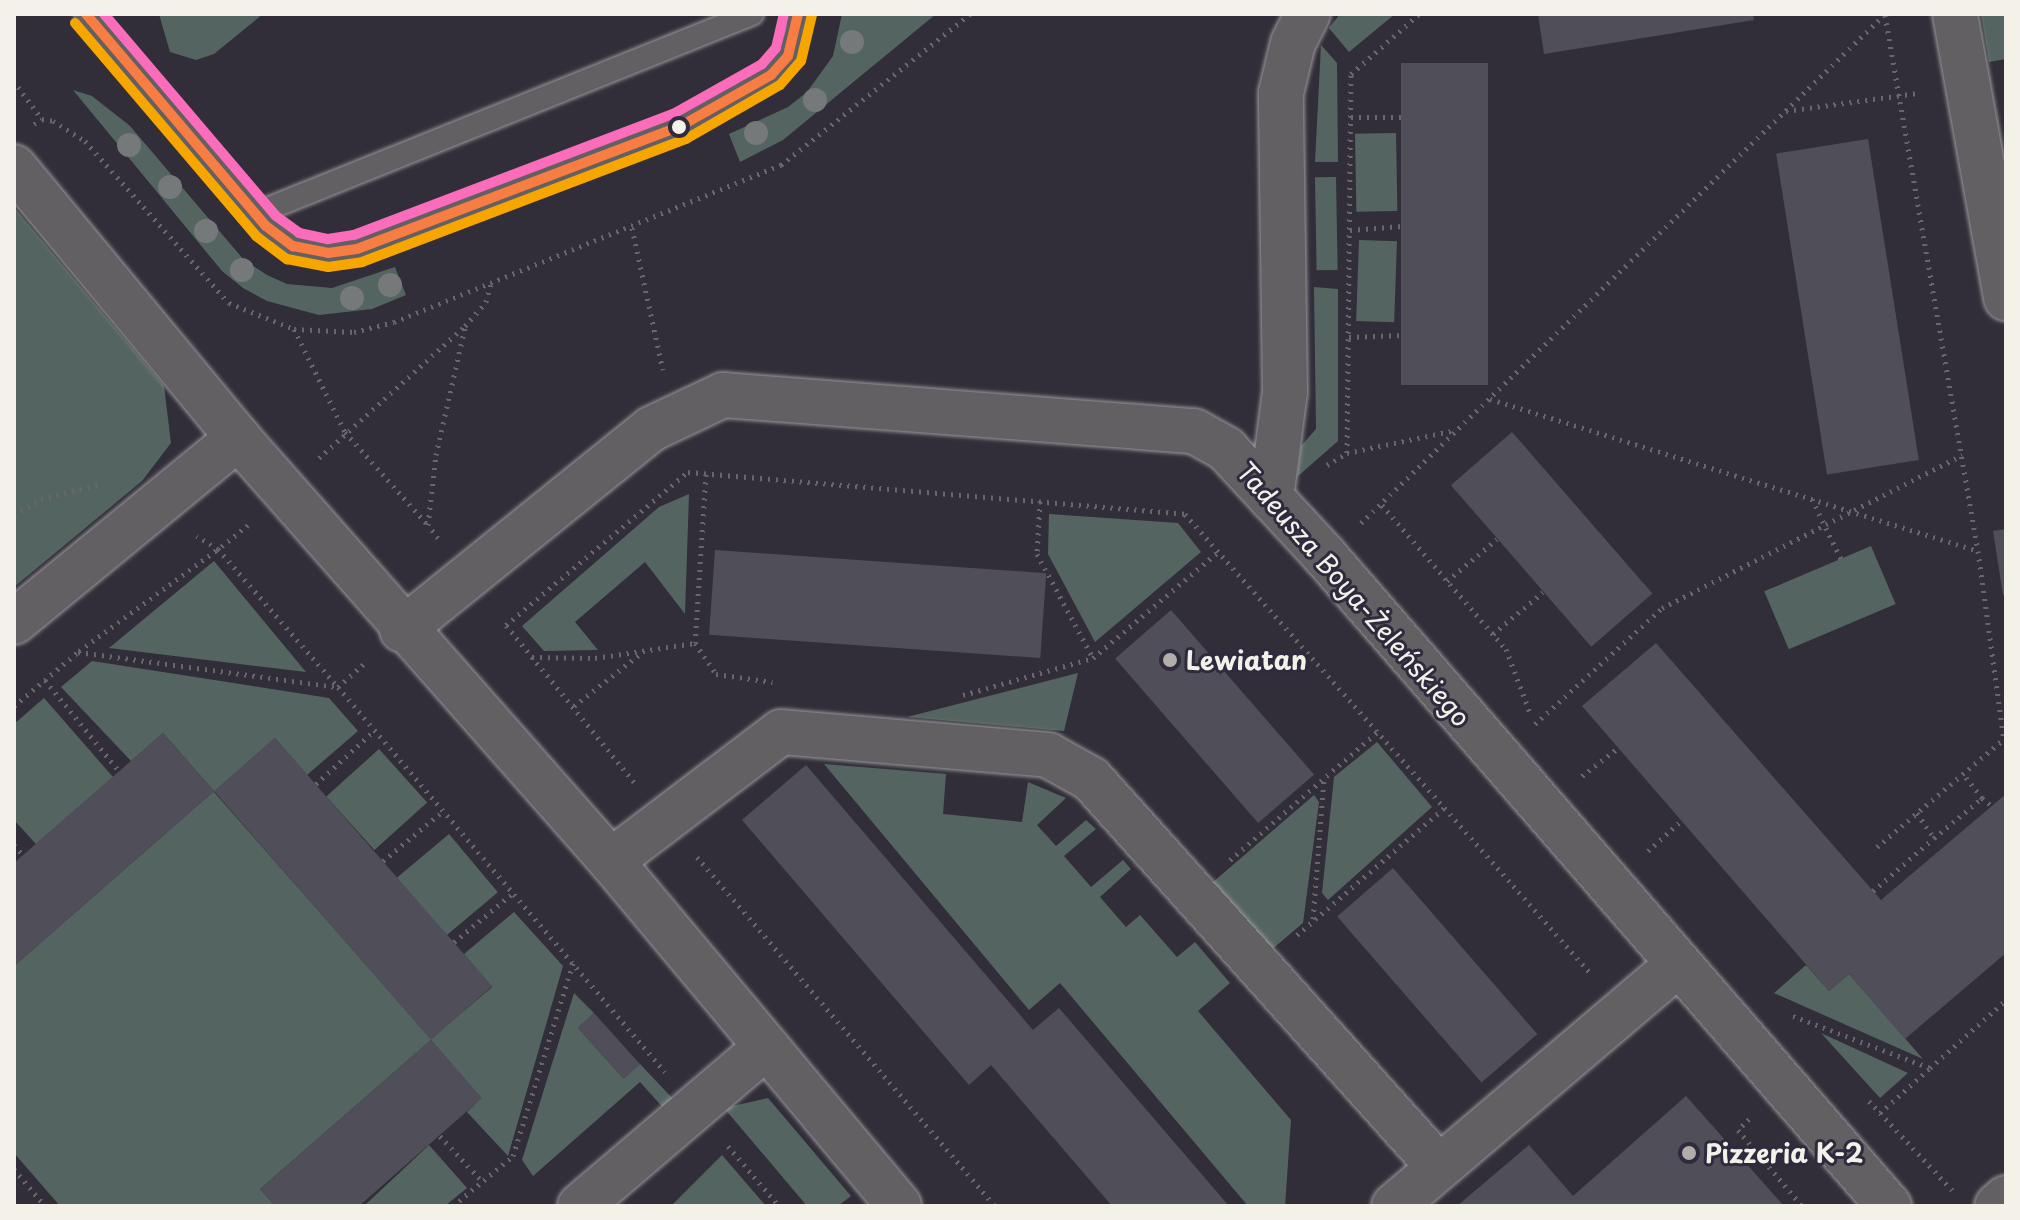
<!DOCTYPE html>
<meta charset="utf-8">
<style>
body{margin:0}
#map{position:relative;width:2020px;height:1220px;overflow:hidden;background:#312e39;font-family:"Playpen Sans",sans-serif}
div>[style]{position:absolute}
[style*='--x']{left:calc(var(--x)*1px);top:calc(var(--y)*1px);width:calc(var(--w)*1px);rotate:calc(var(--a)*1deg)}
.green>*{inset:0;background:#546561;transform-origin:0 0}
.building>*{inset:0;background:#504f59;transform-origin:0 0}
.path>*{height:5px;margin-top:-2.5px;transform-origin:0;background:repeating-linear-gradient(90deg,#68666b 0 2px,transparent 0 8px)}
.roads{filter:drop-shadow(0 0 2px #9a989b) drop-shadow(0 0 2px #9a989b)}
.service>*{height:22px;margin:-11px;padding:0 11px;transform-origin:11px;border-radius:11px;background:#626063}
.minor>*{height:44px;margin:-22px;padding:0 22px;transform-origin:22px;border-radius:22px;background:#626063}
.bus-1>*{height:10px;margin:-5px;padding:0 5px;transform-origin:5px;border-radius:5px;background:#f77d43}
.bus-2>*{height:10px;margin:-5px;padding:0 5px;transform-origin:5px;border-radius:5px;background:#f7a600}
.bus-3>*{height:10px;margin:-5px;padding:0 5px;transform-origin:5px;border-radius:5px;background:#fb6dba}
.trees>*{width:24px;height:24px;margin:-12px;border-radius:50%;background:#767979}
.dots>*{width:22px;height:22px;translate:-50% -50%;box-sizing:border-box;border:4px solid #2f2a3d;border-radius:50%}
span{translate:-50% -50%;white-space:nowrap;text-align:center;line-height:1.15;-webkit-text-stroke:6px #2f2a3d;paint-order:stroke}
.street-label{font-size:26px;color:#f4f1e8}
.poi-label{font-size:26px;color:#f4f1e8;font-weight:700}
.left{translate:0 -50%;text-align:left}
.frame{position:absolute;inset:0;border:16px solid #f4f1e8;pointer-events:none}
</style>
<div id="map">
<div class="green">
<i style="clip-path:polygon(159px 14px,263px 14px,214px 54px,196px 60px,170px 52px)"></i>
<i style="clip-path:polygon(842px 14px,936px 14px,783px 140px,740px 162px,729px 134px,788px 107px,807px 92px,833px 56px)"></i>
<i style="clip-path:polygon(1340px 14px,1395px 14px,1349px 52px,1329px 28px)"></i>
<i style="clip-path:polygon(1981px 14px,2006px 14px,2006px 59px,1989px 62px)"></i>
<i style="clip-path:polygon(1321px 45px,1337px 63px,1338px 162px,1315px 162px)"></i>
<i style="clip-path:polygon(73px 90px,92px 96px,130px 126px,244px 260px,267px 275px,287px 284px,332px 288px,395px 267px,406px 295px,372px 309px,319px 315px,267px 301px,243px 288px,222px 271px)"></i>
<i style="left:1396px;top:133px;width:78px;height:41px;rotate:89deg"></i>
<i style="left:1336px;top:177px;width:93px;height:21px;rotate:89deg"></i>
<i style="clip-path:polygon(14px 207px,164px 386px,171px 443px,142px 481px,14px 587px)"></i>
<i style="left:1359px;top:240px;width:38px;height:81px;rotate:2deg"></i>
<i style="clip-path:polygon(1314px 287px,1338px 289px,1338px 441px,1297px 477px,1301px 446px,1316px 429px)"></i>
<i style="clip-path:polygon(689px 494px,685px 614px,645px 562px,575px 622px,598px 650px,544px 651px,522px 626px,659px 507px)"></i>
<i style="clip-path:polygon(1049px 514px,1178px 523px,1201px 552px,1095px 642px,1048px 554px)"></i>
<i style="left:1871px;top:546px;width:63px;height:116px;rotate:67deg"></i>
<i style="clip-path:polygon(214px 561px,306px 672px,109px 648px)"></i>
<i style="clip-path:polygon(92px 661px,329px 698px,358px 731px,307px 775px,275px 738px,214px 792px,431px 1039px,492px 987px,464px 954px,514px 912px,563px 966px,508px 1156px,467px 1112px,481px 1098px,431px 1040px,260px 1189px,275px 1206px,60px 1206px,14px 1153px,14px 966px,214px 791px,163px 733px,131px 761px,61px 687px)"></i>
<i style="clip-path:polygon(1078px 673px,1064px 731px,907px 717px)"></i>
<i style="clip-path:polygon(44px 698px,113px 777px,36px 844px,14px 820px,14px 724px)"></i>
<i style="clip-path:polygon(1377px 742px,1432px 807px,1328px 900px,1322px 893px,1334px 777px)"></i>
<i style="left:379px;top:749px;width:72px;height:71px;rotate:48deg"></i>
<i style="clip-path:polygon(824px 764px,946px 774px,943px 814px,1022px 822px,1028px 782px,1066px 798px,1037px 825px,1056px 846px,1086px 820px,1096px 829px,1064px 856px,1091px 887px,1123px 860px,1131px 869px,1100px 897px,1126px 927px,1140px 915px,1177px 957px,1195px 942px,1230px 983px,1198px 1011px,1291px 1120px,1285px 1206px,1248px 1206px,1060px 983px,1029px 1010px)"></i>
<i style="clip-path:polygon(1314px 795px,1319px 802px,1303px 923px,1270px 951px,1212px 883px)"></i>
<i style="left:449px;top:834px;width:76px;height:68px;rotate:50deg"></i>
<i style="clip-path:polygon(1806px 965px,1829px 991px,1849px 974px,1923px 1059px,1774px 993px)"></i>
<i style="clip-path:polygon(574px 993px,594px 1013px,578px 1028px,623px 1078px,640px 1064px,675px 1101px,667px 1112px,640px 1082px,533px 1176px,522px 1160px)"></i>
<i style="clip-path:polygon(1821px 1033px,1908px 1073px,1880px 1098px)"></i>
<i style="clip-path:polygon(768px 1098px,851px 1196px,838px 1206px,807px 1206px,724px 1108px)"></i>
<i style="clip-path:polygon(429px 1145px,467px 1188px,445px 1206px,364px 1206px)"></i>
<i style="clip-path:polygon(722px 1155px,766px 1206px,671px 1206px)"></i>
</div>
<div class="building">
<i style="clip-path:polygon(1538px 14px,1753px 14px,1754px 20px,1544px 54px)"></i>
<i style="left:1401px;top:63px;width:87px;height:322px"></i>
<i style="left:1868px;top:139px;width:325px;height:93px;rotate:81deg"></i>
<i style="left:1512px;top:432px;width:214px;height:81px;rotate:49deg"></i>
<i style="clip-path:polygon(2006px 529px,2006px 594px,2003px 595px,1993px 531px)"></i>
<i style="left:715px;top:550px;width:332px;height:85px;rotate:4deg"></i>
<i style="left:1171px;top:610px;width:218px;height:74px;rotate:49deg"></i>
<i style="clip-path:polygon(1656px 643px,1881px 900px,2006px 794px,2006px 953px,1905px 1039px,1849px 974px,1829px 991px,1582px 706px)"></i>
<i style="clip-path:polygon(163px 733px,214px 791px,14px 966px,14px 863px)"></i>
<i style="clip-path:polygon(275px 738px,492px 986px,431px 1040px,482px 1098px,359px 1206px,275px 1206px,260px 1189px,431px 1040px,214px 791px)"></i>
<i style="clip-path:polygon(806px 765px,1033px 1030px,1059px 1008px,1229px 1206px,1112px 1206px,991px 1065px,969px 1085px,742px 820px)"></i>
<i style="left:1393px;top:868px;width:220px;height:74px;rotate:49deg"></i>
<i style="left:594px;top:1013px;width:69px;height:22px;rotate:48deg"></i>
<i style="clip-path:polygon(1686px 1096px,1784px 1206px,1457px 1206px,1529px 1145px,1573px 1196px)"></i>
</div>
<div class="path">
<i style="--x:1885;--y:15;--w:544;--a:80.16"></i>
<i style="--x:1978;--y:551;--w:191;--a:82.2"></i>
<i style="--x:18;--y:87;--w:40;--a:53"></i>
<i style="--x:1786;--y:111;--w:133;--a:-7.8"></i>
<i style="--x:1351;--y:117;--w:51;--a:0"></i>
<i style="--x:34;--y:124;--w:9;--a:-32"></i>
<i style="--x:42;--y:119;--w:11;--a:10"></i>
<i style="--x:53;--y:121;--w:38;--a:32"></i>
<i style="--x:85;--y:141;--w:217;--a:48.4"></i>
<i style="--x:229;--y:303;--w:70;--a:21.8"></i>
<i style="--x:294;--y:329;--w:60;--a:2.9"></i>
<i style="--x:354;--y:332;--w:41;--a:-14"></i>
<i style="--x:394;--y:322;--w:418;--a:-22.1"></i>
<i style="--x:781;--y:165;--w:242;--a:-38.6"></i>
<i style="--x:632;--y:228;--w:145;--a:77.7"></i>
<i style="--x:1350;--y:230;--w:52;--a:-4.4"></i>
<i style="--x:294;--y:329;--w:115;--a:63.7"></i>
<i style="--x:345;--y:432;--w:123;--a:48.3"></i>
<i style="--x:1349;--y:337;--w:53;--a:-2.2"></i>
<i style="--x:1490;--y:399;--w:511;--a:17.3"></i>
<i style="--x:1347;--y:453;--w:111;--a:-11.9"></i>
<i style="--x:319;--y:458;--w:197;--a:-42.1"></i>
<i style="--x:465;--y:326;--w:32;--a:-49"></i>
<i style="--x:486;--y:302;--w:20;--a:-75"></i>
<i style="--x:1327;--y:465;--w:23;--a:-31"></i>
<i style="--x:1347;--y:453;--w:379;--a:-89.4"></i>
<i style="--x:1351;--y:74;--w:91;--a:-41.4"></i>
<i style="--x:706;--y:474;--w:169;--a:93.7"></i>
<i style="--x:695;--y:643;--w:37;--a:56"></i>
<i style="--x:716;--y:674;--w:57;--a:8.1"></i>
<i style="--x:1812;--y:499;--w:67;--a:64.2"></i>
<i style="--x:1040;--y:501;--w:53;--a:93.2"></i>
<i style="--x:1037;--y:554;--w:118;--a:61.7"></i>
<i style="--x:1093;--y:658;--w:165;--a:-40.3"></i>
<i style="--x:1382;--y:505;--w:190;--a:49.3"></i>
<i style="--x:1506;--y:649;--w:68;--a:69.4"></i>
<i style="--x:14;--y:515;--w:31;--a:-31"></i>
<i style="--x:41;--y:499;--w:62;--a:-14"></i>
<i style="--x:1361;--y:523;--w:731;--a:-44.17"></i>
<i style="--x:248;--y:525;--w:38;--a:141"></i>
<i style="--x:218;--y:549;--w:183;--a:49"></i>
<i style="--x:338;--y:687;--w:38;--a:-42"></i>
<i style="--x:438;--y:538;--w:16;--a:-128"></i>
<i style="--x:428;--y:525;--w:70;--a:-83.5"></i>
<i style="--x:436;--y:455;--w:131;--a:-77.2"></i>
<i style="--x:1447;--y:581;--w:65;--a:-40"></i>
<i style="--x:1493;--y:634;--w:65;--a:-40"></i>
<i style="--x:79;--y:651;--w:172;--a:-36.3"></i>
<i style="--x:218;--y:549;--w:25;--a:-148"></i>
<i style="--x:532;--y:657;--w:63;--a:0.9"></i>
<i style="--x:595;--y:658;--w:101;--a:-8.5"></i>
<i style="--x:45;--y:680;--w:117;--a:50.9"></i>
<i style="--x:963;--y:695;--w:135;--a:-15.9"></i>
<i style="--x:14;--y:706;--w:84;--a:-40.2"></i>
<i style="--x:78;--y:652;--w:262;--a:7.7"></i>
<i style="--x:338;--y:687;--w:505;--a:49.66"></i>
<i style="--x:574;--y:706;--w:89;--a:-38.2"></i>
<i style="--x:1535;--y:724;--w:172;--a:-42.4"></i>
<i style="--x:1662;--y:608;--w:337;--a:-27"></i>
<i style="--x:1582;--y:776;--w:46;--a:-37.9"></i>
<i style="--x:634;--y:782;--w:203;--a:-129.2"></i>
<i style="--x:506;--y:625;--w:238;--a:-40.1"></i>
<i style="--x:688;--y:472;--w:499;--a:4.8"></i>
<i style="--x:1185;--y:514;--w:615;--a:48.56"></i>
<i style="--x:316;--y:784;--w:80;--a:-42.5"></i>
<i style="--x:1982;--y:798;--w:13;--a:39"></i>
<i style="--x:1917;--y:813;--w:30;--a:56"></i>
<i style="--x:1934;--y:838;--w:62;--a:-39.8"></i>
<i style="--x:1982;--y:798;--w:31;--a:-128"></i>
<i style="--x:14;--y:845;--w:13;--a:48"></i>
<i style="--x:1877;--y:847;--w:167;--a:-40.4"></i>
<i style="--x:1648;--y:851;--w:45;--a:-42.3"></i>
<i style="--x:697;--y:857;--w:459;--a:49.5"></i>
<i style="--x:1230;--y:860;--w:195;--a:-41"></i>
<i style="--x:383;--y:861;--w:78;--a:-39.8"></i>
<i style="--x:1873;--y:891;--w:81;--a:-41"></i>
<i style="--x:1313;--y:919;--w:141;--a:-85.5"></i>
<i style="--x:1297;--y:935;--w:194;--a:-40.8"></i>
<i style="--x:454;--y:942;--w:77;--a:-39.7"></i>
<i style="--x:1793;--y:1016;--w:147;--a:20.8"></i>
<i style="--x:1930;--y:1068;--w:102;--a:-41.8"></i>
<i style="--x:1869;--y:1101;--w:123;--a:47"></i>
<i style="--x:1880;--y:1113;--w:67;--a:-42"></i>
<i style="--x:1749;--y:1119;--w:16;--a:135"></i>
<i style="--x:1738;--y:1130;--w:99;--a:49.9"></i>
<i style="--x:440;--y:1136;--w:62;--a:47"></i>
<i style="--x:728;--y:1146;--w:79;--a:49.6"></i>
<i style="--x:14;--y:1169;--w:48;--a:50"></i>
<i style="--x:453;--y:1206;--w:78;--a:-39.8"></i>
<i style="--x:513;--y:1156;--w:202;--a:-72.7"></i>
</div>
<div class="roads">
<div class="service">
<i style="--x:86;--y:14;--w:278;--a:49.7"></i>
<i style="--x:266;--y:226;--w:34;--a:37"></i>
<i style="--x:293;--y:246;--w:36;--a:11"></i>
<i style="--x:328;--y:253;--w:29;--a:-8"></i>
<i style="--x:357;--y:249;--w:344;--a:-20.8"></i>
<i style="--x:679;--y:127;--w:106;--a:-29.5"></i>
<i style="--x:771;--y:75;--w:25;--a:-48"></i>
<i style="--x:788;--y:56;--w:24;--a:-68"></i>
<i style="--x:797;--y:34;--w:20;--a:-87"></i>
<i style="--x:255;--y:214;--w:536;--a:-21.92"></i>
</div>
<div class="minor">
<i style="--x:1955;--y:14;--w:289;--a:79.8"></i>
<i style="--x:14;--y:167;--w:352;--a:50.4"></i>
<i style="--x:238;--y:438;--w:564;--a:48.59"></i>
<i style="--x:611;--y:861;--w:449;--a:50.1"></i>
<i style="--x:1271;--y:498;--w:107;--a:-82.5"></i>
<i style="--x:1285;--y:392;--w:299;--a:-90.8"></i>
<i style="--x:1281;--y:93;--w:51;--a:-76.5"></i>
<i style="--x:1293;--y:43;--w:33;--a:-63"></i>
<i style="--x:14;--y:622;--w:290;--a:-39.4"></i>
<i style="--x:402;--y:630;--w:320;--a:-38.9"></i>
<i style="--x:651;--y:429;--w:80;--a:-25.3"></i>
<i style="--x:723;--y:395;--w:472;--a:4.4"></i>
<i style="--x:1194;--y:431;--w:37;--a:29"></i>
<i style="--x:1226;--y:449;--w:146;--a:47.2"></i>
<i style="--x:1325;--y:556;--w:861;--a:49.05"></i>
<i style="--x:611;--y:861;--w:213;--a:-37.2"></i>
<i style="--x:781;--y:732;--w:268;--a:4.9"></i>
<i style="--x:1048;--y:755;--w:49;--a:29.2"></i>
<i style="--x:1091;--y:779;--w:521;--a:48.11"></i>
<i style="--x:580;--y:1206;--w:245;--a:-40.5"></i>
<i style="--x:1394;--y:1206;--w:370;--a:-40.4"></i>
<i style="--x:1997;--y:1206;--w:12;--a:-42"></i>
</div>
</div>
<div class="bus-1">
<i style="--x:86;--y:14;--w:278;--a:49.7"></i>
<i style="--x:266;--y:226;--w:34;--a:37"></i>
<i style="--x:293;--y:246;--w:36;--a:11"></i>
<i style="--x:328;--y:253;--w:29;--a:-8"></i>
<i style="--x:357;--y:249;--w:344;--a:-20.8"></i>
<i style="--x:679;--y:127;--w:106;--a:-29.5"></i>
<i style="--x:771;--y:75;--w:25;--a:-48"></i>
<i style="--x:788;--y:56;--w:43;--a:-76.6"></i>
</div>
<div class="bus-2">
<i style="--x:75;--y:23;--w:280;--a:49.6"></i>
<i style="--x:256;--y:236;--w:39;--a:37"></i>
<i style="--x:287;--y:259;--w:42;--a:11"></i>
<i style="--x:328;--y:267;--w:34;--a:-8"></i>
<i style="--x:362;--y:262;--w:347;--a:-20.8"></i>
<i style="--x:686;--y:139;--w:108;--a:-29.9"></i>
<i style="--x:780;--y:85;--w:32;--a:-49"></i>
<i style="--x:801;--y:61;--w:47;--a:-76.6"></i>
</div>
<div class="bus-3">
<i style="--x:104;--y:14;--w:265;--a:49.6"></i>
<i style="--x:276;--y:216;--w:29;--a:36"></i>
<i style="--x:299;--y:233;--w:30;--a:12"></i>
<i style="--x:328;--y:239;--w:26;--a:-9"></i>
<i style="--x:354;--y:235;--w:341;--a:-20.8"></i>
<i style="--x:673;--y:114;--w:102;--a:-29.3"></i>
<i style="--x:762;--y:64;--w:21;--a:-49"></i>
<i style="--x:776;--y:48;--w:35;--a:-77"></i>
</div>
<div class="trees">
<i style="left:852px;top:42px"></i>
<i style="left:815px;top:100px"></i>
<i style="left:756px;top:133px"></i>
<i style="left:129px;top:145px"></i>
<i style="left:170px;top:187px"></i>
<i style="left:206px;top:231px"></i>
<i style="left:242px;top:270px"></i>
<i style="left:390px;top:285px"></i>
<i style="left:352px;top:298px"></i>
</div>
<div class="dots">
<i style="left:679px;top:127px;background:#f4f1e8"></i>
<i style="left:1170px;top:660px;background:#b0adab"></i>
<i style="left:1689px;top:1153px;background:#b0adab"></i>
</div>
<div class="street-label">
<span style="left:1354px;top:594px;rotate:49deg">Tadeusza Boya-Żeleńskiego</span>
</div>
<div class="poi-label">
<span class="left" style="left:1186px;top:660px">Lewiatan</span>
<span class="left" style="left:1705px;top:1153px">Pizzeria K-2</span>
</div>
<div class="frame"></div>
</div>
